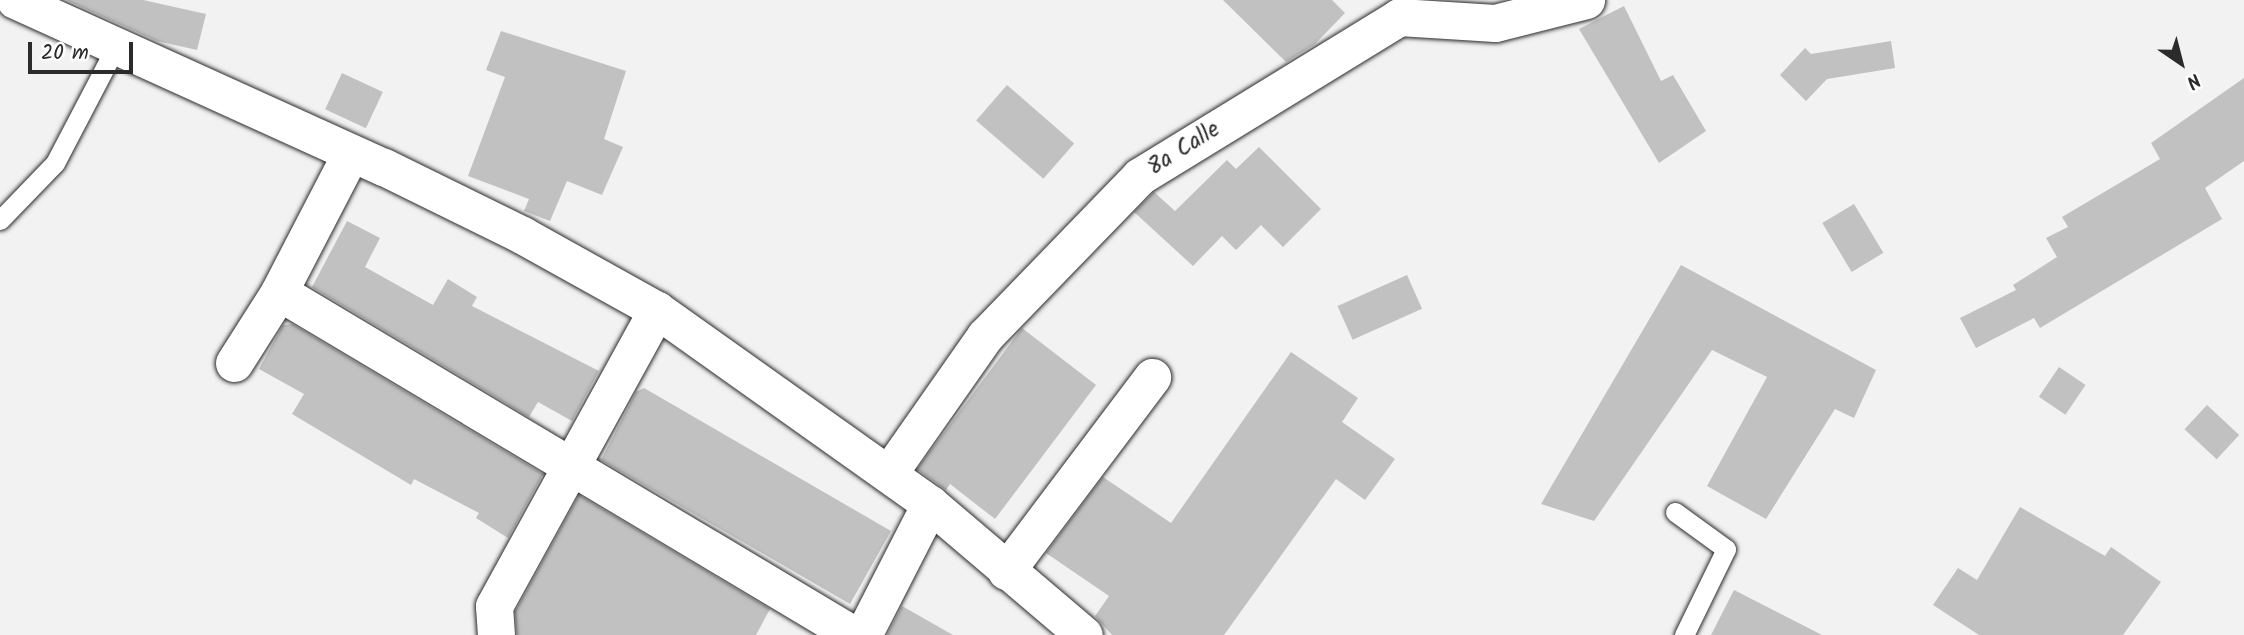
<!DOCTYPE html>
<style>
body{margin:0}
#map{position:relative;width:2244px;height:635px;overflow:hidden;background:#f2f2f2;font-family:Kalam,sans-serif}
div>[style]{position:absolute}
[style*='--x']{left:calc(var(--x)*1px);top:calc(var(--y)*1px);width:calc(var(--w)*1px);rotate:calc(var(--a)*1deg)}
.building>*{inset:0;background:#c1c1c1;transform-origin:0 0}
.roads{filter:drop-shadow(0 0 2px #2b2b2b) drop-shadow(0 0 2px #2b2b2b)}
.service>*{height:19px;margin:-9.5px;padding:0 9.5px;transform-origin:9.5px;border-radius:9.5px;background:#fff}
.minor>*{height:37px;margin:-18.5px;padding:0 18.5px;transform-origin:18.5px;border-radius:18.5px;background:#fff}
span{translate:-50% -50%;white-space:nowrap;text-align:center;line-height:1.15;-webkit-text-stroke:6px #fff;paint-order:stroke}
.street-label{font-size:23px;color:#2b2b2b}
.north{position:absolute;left:2146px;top:28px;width:70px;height:70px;-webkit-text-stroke:5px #fff;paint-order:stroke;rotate:145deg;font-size:19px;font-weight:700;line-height:28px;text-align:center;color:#2b2b2b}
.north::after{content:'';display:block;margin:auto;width:24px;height:32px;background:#2b2b2b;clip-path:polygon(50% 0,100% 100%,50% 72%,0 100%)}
.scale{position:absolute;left:28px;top:42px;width:105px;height:32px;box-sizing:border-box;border:4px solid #2b2b2b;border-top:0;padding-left:9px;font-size:21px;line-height:24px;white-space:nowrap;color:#2b2b2b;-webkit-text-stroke:5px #fff;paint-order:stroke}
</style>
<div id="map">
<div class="building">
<i style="clip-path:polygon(66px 0,143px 0,206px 14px,197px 50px,157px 41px)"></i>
<i style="clip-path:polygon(1223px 0,1332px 0,1345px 13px,1315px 44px,1286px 62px)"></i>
<i style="clip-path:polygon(1624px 6px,1661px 81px,1673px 75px,1706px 131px,1659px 163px,1579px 29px)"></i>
<i style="clip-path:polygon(501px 31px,626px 71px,604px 139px,623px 147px,602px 195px,567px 181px,550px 221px,524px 211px,529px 199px,468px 176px,505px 77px,486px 70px)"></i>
<i style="clip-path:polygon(1891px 41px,1895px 68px,1827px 79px,1806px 101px,1780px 75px,1805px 48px,1811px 54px)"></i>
<i style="left:342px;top:73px;width:45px;height:40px;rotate:25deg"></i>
<i style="clip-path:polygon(2244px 78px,2244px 161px,2205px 188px,2222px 219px,2040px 328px,2034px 318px,1976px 348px,1960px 318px,2016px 290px,2013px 285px,2057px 257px,2046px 238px,2068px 227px,2062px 217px,2160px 159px,2151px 143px)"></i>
<i style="left:1007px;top:85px;width:89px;height:47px;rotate:41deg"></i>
<i style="clip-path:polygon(1259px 147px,1321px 209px,1283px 247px,1261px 225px,1236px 250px,1222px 236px,1193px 266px,1134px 212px,1154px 192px,1175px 211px,1227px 160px,1236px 169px)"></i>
<i style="left:1854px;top:204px;width:57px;height:37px;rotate:59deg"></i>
<i style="clip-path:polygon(347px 221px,380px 238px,365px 267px,433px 305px,448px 279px,477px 297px,472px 306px,599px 371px,572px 421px,538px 402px,529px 417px,312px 287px)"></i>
<i style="clip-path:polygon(1681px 265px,1876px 370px,1854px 418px,1835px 409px,1766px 519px,1707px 486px,1767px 377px,1712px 350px,1594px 521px,1541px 504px)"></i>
<i style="left:1407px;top:275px;width:37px;height:76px;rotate:66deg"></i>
<i style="clip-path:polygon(292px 324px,543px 474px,508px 538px,476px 518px,479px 513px,414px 479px,411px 485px,292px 414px,304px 394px,259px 369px,283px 325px)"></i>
<i style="clip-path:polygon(1022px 328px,1096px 385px,995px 519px,950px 484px,946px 490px,917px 469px)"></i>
<i style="clip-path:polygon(1291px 352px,1358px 398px,1342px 422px,1395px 459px,1365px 500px,1336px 479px,1224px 635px,1112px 635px,1095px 616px,1109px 596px,1046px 553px,1103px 477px,1171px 523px)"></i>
<i style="left:2059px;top:367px;width:32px;height:36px;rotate:34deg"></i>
<i style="clip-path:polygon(644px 388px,891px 531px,850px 604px,601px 460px,636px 392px)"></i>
<i style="left:2207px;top:405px;width:44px;height:33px;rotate:43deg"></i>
<i style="clip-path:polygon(579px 495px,770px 609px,756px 635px,517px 635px,515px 612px)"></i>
<i style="clip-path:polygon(2020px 507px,2105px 556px,2111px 547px,2161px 582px,2123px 635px,1979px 635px,1933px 605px,1958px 568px,1977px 580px)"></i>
<i style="clip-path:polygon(1734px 590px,1822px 635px,1711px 635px)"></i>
<i style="clip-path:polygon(902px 606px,953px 635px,887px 635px)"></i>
</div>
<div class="roads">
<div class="service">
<i style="--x:0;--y:220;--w:79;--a:-46"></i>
<i style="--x:55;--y:163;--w:130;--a:-62.4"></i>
<i style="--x:1675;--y:512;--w:63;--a:36"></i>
<i style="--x:1726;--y:549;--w:96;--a:116"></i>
</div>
<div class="minor">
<i style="--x:15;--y:0;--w:405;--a:24.4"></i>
<i style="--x:384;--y:167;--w:154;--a:26.2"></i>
<i style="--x:522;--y:235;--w:154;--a:29.1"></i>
<i style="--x:657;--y:310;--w:335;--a:35.4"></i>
<i style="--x:930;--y:504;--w:202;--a:40.4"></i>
<i style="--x:351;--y:153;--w:157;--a:117.4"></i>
<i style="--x:279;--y:292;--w:670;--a:30.82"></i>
<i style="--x:234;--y:363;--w:84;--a:-57.6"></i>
<i style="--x:889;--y:473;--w:167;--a:-55"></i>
<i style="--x:985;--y:336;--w:223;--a:-45.9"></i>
<i style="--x:1140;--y:176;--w:304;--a:-31.5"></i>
<i style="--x:1399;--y:17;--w:96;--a:3.6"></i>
<i style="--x:1495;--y:23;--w:94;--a:-14.2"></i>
<i style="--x:1006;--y:571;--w:243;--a:-53"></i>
<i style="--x:496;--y:635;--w:29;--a:-94"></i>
<i style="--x:494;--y:606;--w:338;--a:-61.2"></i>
<i style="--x:863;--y:635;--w:147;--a:-62.9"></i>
</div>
</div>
<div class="street-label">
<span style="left:1184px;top:149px;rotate:-32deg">8a Calle</span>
</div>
<div class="north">N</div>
<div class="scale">20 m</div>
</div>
